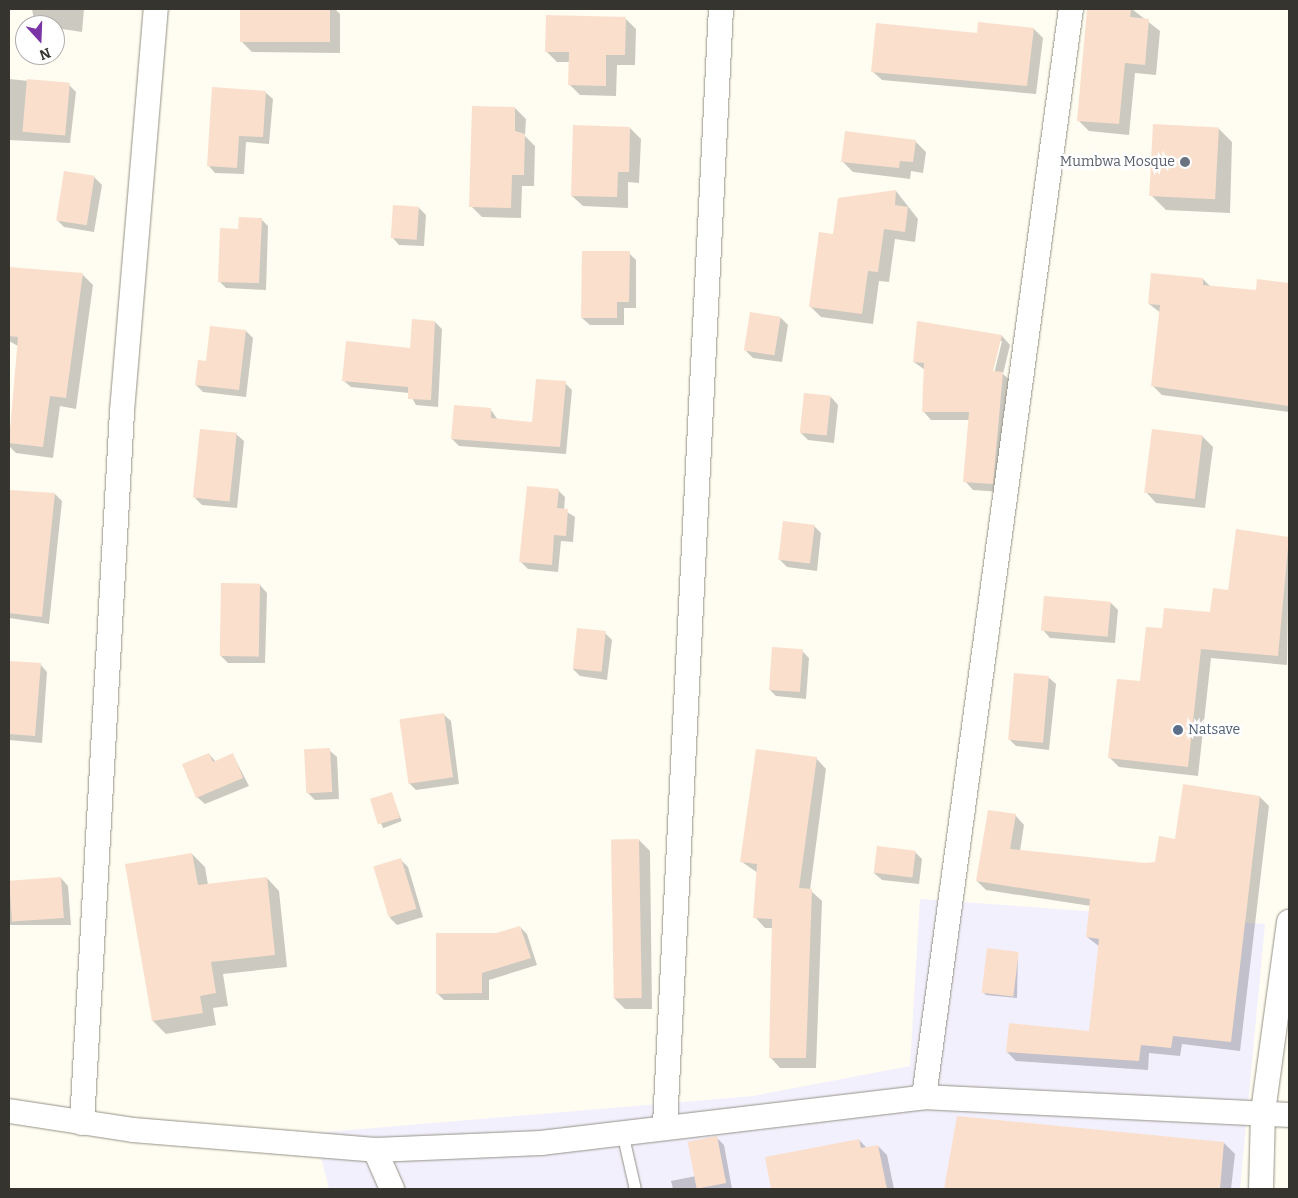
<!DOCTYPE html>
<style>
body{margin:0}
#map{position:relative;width:1298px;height:1198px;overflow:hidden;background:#fffcf1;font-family:Bitter,serif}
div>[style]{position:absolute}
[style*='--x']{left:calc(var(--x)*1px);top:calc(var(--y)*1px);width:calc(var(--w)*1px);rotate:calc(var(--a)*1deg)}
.commercial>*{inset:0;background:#f3f0fd}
.shadow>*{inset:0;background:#0003;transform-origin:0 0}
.building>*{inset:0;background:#fae0cc;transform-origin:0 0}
.roads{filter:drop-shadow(0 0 1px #959286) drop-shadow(0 0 1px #959286)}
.lane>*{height:11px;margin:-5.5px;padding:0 5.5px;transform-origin:5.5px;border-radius:5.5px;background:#fff}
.street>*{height:24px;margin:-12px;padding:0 12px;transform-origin:12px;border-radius:12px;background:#fff}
.dots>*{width:14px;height:14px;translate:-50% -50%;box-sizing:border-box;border:2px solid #fff;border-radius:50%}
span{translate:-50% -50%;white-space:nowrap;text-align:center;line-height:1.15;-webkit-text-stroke:4.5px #fff;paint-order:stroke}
.worship-label{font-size:14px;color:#5b616d}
.right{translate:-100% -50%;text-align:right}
.service-label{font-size:14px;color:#4e5e75}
.left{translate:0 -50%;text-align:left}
.frame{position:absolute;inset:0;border:10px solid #35342f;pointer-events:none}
.north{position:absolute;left:15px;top:15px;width:50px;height:50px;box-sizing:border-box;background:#fff;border:1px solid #aeaeac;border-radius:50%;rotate:160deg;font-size:14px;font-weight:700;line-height:20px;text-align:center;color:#35342f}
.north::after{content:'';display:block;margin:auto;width:18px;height:22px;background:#7b34a6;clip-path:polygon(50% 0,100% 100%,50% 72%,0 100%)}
</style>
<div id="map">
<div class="commercial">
<i style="clip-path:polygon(920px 899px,1265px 924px,1240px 1189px,329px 1189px,315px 1133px,753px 1096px,910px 1066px)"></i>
</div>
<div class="shadow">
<i style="clip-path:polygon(32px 9px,84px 9px,82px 32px,35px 25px)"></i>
<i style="clip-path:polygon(241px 9px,335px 9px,340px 14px,340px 53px,252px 52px,241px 41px)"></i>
<i style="clip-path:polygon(1088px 9px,1132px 9px,1160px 31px,1156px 75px,1135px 73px,1129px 135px,1089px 131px,1078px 120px)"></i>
<i style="clip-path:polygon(625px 18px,636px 29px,635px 65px,617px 65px,616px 96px,580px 95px,569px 84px,570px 62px,557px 62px,546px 51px)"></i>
<i style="clip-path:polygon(1034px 29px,1043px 38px,1036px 94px,882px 80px,872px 71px,978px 34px)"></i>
<i style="clip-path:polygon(9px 79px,69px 85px,76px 92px,70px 143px,9px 140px)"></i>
<i style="clip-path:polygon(265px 92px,273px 99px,269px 144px,246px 142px,244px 174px,215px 173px,208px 165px)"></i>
<i style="clip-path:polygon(515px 108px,526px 119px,525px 136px,535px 146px,534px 186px,522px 186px,521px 218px,482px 217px,471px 206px)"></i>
<i style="clip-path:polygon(630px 128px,641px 139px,639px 183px,628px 182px,628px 208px,583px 206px,572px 196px)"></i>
<i style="clip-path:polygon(1218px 128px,1232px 142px,1230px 213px,1166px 210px,1152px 196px)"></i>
<i style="clip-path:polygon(915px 141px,926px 152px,923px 173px,911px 171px,910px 179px,853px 172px,842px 161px)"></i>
<i style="clip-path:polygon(94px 177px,102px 185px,94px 232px,64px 227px,57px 220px)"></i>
<i style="clip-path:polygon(896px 191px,918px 219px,915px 242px,895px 239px,889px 282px,879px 281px,873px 324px,821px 317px,810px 306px,835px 236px,839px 199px)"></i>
<i style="clip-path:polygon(419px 208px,426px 215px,424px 246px,399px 245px,392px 237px)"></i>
<i style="clip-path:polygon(261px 219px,268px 226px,266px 290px,226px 288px,219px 281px,239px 230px)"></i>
<i style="clip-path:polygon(629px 253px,636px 260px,636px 308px,624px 308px,624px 325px,590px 325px,582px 318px)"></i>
<i style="clip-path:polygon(9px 268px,82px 274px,93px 285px,76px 409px,60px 406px,53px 458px,16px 453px,9px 446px,18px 346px,9px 341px)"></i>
<i style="clip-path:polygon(1203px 279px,1211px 287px,1257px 292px,1258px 280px,1289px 284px,1289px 412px,1162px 395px,1152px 385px,1161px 313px,1149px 304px)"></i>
<i style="clip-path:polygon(781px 318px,788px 325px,782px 362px,753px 358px,746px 351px)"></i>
<i style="clip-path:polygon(435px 322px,442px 329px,438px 407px,416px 405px,409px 393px,351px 387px,343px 380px,411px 349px)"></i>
<i style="clip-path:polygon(evenodd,918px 323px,1002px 336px,1010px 345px,1003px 374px,1011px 381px,1001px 492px,973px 490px,965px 481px,970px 420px,931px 420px,923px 411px,925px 370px,914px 362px,918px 323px,1000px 341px,1002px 341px,993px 378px,991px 377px,1000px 341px)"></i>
<i style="clip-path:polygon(246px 331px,253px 338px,246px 397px,203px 392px,196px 385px,207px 362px)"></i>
<i style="clip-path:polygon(565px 383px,572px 390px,566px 454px,459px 446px,452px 439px,491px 410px,498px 420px,534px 423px)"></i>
<i style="clip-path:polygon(831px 397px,838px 405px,834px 443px,808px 440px,801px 433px)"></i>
<i style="clip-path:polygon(236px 434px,244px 441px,237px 508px,202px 505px,195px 498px)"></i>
<i style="clip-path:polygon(1202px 436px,1213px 447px,1205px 508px,1156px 503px,1146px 492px)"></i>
<i style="clip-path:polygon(558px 490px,565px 497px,564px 510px,575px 517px,573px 542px,561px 541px,558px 572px,528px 569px,521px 562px)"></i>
<i style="clip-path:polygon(9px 491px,55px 494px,62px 501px,49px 624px,9px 618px)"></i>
<i style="clip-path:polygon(814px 526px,821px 533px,817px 571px,787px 567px,780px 560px)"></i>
<i style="clip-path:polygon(1289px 538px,1287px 665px,1211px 658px,1198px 776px,1119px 767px,1109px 757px,1163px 629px,1211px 614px,1229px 591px)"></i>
<i style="clip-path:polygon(260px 585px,267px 593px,265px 663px,228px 663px,220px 655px)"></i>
<i style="clip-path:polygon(1111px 603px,1118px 610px,1115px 643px,1050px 638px,1043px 630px)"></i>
<i style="clip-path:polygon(605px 633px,612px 640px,607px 680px,580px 676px,573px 669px)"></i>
<i style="clip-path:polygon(802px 651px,809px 658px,806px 699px,776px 696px,769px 689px)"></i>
<i style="clip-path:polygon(9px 662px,40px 664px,47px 672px,42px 743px,9px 740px)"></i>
<i style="clip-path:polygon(1048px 677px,1056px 684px,1049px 750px,1016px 746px,1009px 739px)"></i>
<i style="clip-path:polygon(443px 714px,451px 721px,459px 784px,416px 790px,409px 783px)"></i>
<i style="clip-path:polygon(329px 750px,337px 757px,339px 799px,315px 800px,308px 793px)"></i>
<i style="clip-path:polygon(209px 754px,216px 762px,233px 755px,249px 786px,205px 804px,197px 797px)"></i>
<i style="clip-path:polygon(816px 758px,826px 769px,810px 890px,822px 901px,816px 1068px,780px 1068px,770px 1057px,773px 928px,765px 928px,755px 917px,758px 873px,742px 862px)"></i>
<i style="left:391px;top:793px;width:30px;height:20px;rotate:69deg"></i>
<i style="clip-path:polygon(1260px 797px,1269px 806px,1240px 1051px,1182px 1044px,1180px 1056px,1149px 1053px,1148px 1070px,1016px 1061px,1007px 1052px,1090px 1033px,1100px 947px,1087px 937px,1091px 906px,986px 890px,977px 881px,1015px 815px,1024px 825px,1020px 851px,1145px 864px,1156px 863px,1176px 840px)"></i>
<i style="clip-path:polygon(639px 840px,650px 851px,652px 1009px,625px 1009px,614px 998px)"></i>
<i style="clip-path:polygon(915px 852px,922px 859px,919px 884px,882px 880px,874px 873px)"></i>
<i style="clip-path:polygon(192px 854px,205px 867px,208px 885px,267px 878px,279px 891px,287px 967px,223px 974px,228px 1006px,213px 1008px,216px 1025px,166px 1034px,153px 1021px)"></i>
<i style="clip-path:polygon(401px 860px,408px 867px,423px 917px,397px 925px,390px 918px)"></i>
<i style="clip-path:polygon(61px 878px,68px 886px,71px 925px,9px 925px,9px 882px)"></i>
<i style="clip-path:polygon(520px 927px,527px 934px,537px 965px,489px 980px,489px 1000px,444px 1000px,437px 993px)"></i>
<i style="clip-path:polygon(1018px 953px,1017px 998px,986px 995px,983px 992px)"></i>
<i style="clip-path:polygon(958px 1118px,1224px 1143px,1235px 1154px,1231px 1189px,947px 1189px)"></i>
<i style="clip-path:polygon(717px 1138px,724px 1145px,732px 1189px,673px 1189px,671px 1181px,696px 1176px)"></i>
<i style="clip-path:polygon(859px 1140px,867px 1148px,878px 1146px,887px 1155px,894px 1189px,772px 1189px,766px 1158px)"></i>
</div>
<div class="building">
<i style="left:240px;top:9px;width:90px;height:33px"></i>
<i style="clip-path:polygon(1087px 9px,1131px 9px,1130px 17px,1149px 19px,1145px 65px,1125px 63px,1119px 124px,1077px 121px)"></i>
<i style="clip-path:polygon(546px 15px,626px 17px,625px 55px,606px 55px,606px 86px,568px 85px,569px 52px,545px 52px)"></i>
<i style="clip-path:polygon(978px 22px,1034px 28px,1027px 86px,871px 72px,876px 23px,977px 33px)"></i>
<i style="left:27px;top:79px;width:43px;height:53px;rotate:5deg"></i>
<i style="clip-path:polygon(212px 87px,266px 91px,263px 137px,239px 136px,237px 168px,207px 166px)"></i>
<i style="clip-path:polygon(472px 106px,515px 107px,515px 131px,525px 134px,524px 175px,512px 175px,511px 208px,469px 207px)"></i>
<i style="left:1153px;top:124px;width:66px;height:72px;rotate:3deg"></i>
<i style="clip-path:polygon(573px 125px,630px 127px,629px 172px,618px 172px,617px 197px,571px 196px)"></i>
<i style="clip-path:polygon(845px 131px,916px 140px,913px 162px,900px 161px,899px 168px,841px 162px)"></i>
<i style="left:64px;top:171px;width:31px;height:50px;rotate:9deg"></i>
<i style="clip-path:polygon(896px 190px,895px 205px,908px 207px,905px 232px,884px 229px,878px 272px,868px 271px,862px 314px,809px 307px,819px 232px,833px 234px,838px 198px)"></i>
<i style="left:393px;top:205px;width:26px;height:33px;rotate:4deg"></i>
<i style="clip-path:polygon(239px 217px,262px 218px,259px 283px,218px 282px,220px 228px,238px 229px)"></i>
<i style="clip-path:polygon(582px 251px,630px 251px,629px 302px,617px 302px,617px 318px,581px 318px)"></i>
<i style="clip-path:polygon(9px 267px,83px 273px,66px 398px,50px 396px,43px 447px,9px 443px,18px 337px,9px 336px)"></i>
<i style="clip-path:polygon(1151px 273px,1203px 278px,1203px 285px,1256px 290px,1257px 279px,1289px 283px,1289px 406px,1151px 386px,1160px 305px,1148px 304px)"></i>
<i style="left:750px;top:312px;width:31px;height:39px;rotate:9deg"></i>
<i style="clip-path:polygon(412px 319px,435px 321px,431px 400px,408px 399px,408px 387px,342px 381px,346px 341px,410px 348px)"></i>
<i style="clip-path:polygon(917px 321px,1002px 335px,993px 371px,1003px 372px,993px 484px,963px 482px,969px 412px,922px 412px,924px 363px,913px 362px)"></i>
<i style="clip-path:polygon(210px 326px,246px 330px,239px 390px,195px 385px,198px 360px,206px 361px)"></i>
<i style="clip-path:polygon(536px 379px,566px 381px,560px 447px,451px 439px,454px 405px,491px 408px,491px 418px,532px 422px)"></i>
<i style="left:804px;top:393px;width:27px;height:40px;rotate:6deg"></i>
<i style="left:200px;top:429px;width:37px;height:69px;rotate:6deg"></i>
<i style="left:1152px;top:429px;width:51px;height:64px;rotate:7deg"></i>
<i style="clip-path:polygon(527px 486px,559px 489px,557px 508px,568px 509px,566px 536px,554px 535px,552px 565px,519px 562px)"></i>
<i style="clip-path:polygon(9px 490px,55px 493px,42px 617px,9px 613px)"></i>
<i style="left:783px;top:521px;width:32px;height:39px;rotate:7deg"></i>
<i style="clip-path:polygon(1236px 529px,1289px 537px,1278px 656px,1201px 649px,1188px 767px,1108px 758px,1117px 679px,1140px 681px,1146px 627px,1162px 628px,1164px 608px,1210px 612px,1213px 588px,1228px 590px)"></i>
<i style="left:221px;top:583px;width:39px;height:73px;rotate:1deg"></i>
<i style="left:1044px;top:596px;width:67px;height:35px;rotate:5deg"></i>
<i style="left:577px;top:628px;width:29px;height:41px;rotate:6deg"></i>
<i style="left:772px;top:647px;width:31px;height:43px;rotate:4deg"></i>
<i style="clip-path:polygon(9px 661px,41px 663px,35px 736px,9px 734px)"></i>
<i style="left:1014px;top:673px;width:35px;height:67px;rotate:5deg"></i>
<i style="left:444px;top:713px;width:65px;height:45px;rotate:82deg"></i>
<i style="left:330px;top:748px;width:44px;height:26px;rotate:87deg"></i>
<i style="clip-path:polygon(756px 749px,817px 757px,799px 888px,812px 889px,806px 1058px,769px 1058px,772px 919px,753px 918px,757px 864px,740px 862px)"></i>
<i style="clip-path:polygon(209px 753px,213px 762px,233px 753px,243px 778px,196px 798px,182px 764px)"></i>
<i style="clip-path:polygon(1183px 784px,1260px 796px,1231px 1042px,1173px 1036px,1171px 1048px,1141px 1045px,1139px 1061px,1006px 1052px,1009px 1023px,1089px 1031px,1099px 939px,1086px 937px,1090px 899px,976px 881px,988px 810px,1016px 814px,1010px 849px,1145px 863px,1155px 862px,1159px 836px,1175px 839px)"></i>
<i style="left:392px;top:792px;width:27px;height:23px;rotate:73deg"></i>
<i style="left:639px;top:839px;width:159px;height:28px;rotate:89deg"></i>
<i style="left:877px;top:846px;width:39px;height:27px;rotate:7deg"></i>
<i style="clip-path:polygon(192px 853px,198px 885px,267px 877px,275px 955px,211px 962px,216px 993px,200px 996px,203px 1013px,152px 1021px,125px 864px)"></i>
<i style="left:401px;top:858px;width:53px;height:29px;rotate:73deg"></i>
<i style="left:61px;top:877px;width:41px;height:52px;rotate:86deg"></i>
<i style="clip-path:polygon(520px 926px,531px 958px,482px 973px,482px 993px,436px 994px,436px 933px,496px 933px)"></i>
<i style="left:987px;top:948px;width:32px;height:45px;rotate:7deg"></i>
<i style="clip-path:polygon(957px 1116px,1224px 1142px,1220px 1189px,944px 1189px)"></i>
<i style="left:717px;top:1136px;width:48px;height:30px;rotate:79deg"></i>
<i style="clip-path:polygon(859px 1139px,861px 1148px,878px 1145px,887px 1189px,771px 1189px,765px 1157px)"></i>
</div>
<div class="roads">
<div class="lane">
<i style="--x:622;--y:1132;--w:58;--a:77.2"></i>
</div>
<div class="street">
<i style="--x:924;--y:1097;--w:1098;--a:-82.31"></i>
<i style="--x:9;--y:1111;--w:125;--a:8.7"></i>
<i style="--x:133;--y:1130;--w:243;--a:4.7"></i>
<i style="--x:375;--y:1150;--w:166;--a:-2.4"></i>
<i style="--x:541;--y:1143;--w:386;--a:-6.8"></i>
<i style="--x:924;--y:1097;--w:365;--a:2.8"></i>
<i style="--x:82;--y:1123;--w:713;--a:-86.78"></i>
<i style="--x:122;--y:411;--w:403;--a:-85.2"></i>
<i style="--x:665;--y:1125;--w:1117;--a:-87.13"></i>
<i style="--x:375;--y:1150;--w:43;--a:66.4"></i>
<i style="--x:1261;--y:1189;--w:77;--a:-88.5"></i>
<i style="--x:1263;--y:1112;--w:192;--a:-82.2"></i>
</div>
</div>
<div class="dots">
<i style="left:1185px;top:162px;background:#6b7280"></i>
<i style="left:1178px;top:730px;background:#5c6f8a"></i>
</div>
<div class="worship-label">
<span class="right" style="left:1175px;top:162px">Mumbwa Mosque</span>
</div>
<div class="service-label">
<span class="left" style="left:1188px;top:730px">Natsave</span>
</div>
<div class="frame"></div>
<div class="north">N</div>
</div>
